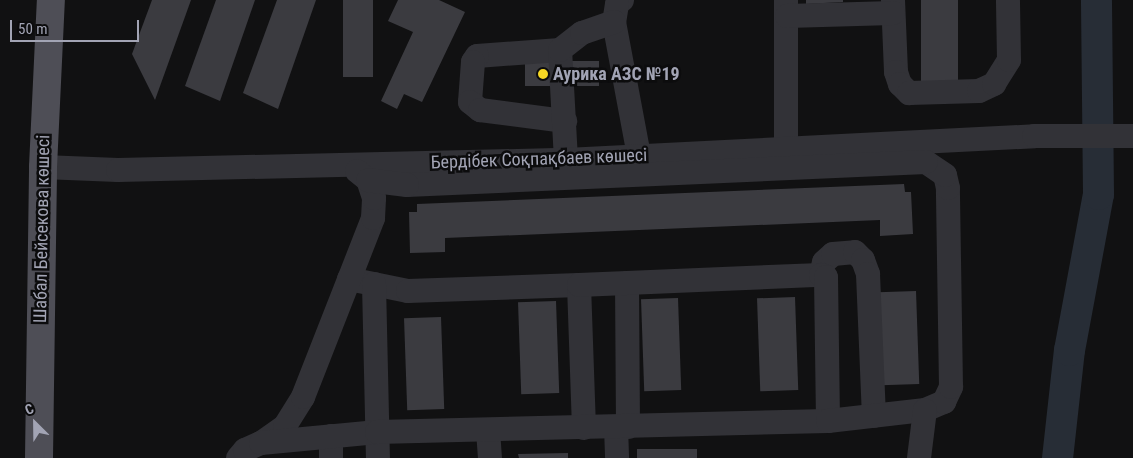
<!DOCTYPE html>
<meta charset="utf-8">
<style>
body{margin:0}
#map{position:relative;width:1133px;height:458px;overflow:hidden;background:#111112;font-family:"Roboto Condensed",sans-serif}
div>[style]{position:absolute}
[style*='--x']{left:calc(var(--x)*1px);top:calc(var(--y)*1px);width:calc(var(--w)*1px);rotate:calc(var(--a)*1deg)}
.river>*{height:31px;margin:-15.5px;padding:0 15.5px;transform-origin:15.5px;border-radius:15.5px;background:#272d36}
.building>*{inset:0;background:#3b3b40;transform-origin:0 0}
.minor>*{height:24px;margin:-12px;padding:0 12px;transform-origin:12px;border-radius:12px;background:#323237}
.major>*{height:28px;margin:-14px;padding:0 14px;transform-origin:14px;border-radius:14px;background:#4e4e56}
.dots>*{width:14px;height:14px;translate:-50% -50%;box-sizing:border-box;border:2px solid #0c0c0d;border-radius:50%}
span{translate:-50% -50%;white-space:nowrap;text-align:center;line-height:1.15;-webkit-text-stroke:5px #0c0c0d;paint-order:stroke}
.poi-label{font-size:18px;color:#a2a4b4;font-weight:700}
.left{translate:0 -50%;text-align:left}
.street-label{font-size:18px;color:#a2a4b4}
.north{position:absolute;left:10px;top:398px;width:50px;height:50px;-webkit-text-stroke:4px #0c0c0d;paint-order:stroke;rotate:337deg;font-size:14px;font-weight:700;line-height:20px;text-align:center;color:#a2a4b4}
.north::after{content:'';display:block;margin:auto;width:18px;height:22px;background:#a2a4b4;clip-path:polygon(50% 0,100% 100%,50% 72%,0 100%)}
.scale{position:absolute;left:10px;top:20px;width:129px;height:22px;box-sizing:border-box;border:2px solid #a2a4b4;border-top:0;padding-left:6px;font-size:15px;line-height:18px;white-space:nowrap;color:#a2a4b4;-webkit-text-stroke:4px #0c0c0d;paint-order:stroke}
</style>
<div id="map">
<div class="river">
<i style="--x:1057;--y:458;--w:109;--a:-83.7"></i>
<i style="--x:1069;--y:350;--w:159;--a:-79.5"></i>
<i style="--x:1098;--y:194;--w:194;--a:-90.6"></i>
</div>
<div class="building">
<i style="clip-path:polygon(152px 0,191px 0,155px 100px,132px 54px)"></i>
<i style="clip-path:polygon(216px 0,255px 0,220px 101px,185px 86px)"></i>
<i style="clip-path:polygon(277px 0,316px 0,278px 109px,243px 93px)"></i>
<i style="left:343px;top:0;width:30px;height:77px"></i>
<i style="clip-path:polygon(398px 0,439px 0,465px 12px,422px 102px,404px 94px,397px 109px,381px 101px,413px 32px,388px 21px)"></i>
<i style="clip-path:polygon(806px 0,843px 0,843px 2px,806px 4px)"></i>
<i style="left:921px;top:0;width:37px;height:92px"></i>
<i style="left:525px;top:61px;width:74px;height:25px"></i>
<i style="clip-path:polygon(904px 184px,905px 192px,911px 192px,913px 234px,880px 236px,880px 220px,445px 238px,445px 252px,410px 253px,409px 212px,417px 212px,417px 204px)"></i>
<i style="left:916px;top:291px;width:93px;height:38px;rotate:88deg"></i>
<i style="left:795px;top:297px;width:93px;height:38px;rotate:88deg"></i>
<i style="left:678px;top:298px;width:92px;height:37px;rotate:88deg"></i>
<i style="left:556px;top:301px;width:92px;height:38px;rotate:88deg"></i>
<i style="left:441px;top:317px;width:92px;height:37px;rotate:88deg"></i>
<i style="left:697px;top:449px;width:9px;height:60px;rotate:90deg"></i>
<i style="clip-path:polygon(568px 453px,568px 458px,519px 458px,518px 454px)"></i>
</div>
<div class="minor">
<i style="--x:622;--y:0;--w:6;--a:141"></i>
<i style="--x:617;--y:4;--w:18;--a:99"></i>
<i style="--x:614;--y:22;--w:136;--a:79.4"></i>
<i style="--x:786;--y:0;--w:151;--a:90"></i>
<i style="--x:893;--y:0;--w:72;--a:87.6"></i>
<i style="--x:896;--y:72;--w:13;--a:72"></i>
<i style="--x:900;--y:84;--w:13;--a:45"></i>
<i style="--x:909;--y:93;--w:70;--a:-1.6"></i>
<i style="--x:979;--y:91;--w:17;--a:-25"></i>
<i style="--x:994;--y:84;--w:28;--a:-58"></i>
<i style="--x:1009;--y:60;--w:60;--a:-91"></i>
<i style="--x:787;--y:16;--w:106;--a:-1.6"></i>
<i style="--x:560;--y:50;--w:83;--a:175.9"></i>
<i style="--x:477;--y:56;--w:7;--a:124"></i>
<i style="--x:473;--y:62;--w:40;--a:94.3"></i>
<i style="--x:470;--y:102;--w:13;--a:39"></i>
<i style="--x:480;--y:110;--w:86;--a:7.4"></i>
<i style="--x:566;--y:160;--w:110;--a:-93.1"></i>
<i style="--x:560;--y:50;--w:28;--a:-38"></i>
<i style="--x:582;--y:33;--w:34;--a:-19"></i>
<i style="--x:43;--y:167;--w:75;--a:2.3"></i>
<i style="--x:118;--y:170;--w:448;--a:-1.3"></i>
<i style="--x:566;--y:160;--w:469;--a:-2.9"></i>
<i style="--x:1034;--y:136;--w:99;--a:0"></i>
<i style="--x:821;--y:275;--w:13;--a:-77"></i>
<i style="--x:824;--y:262;--w:12;--a:-42"></i>
<i style="--x:833;--y:254;--w:22;--a:-5"></i>
<i style="--x:855;--y:252;--w:11;--a:45"></i>
<i style="--x:863;--y:260;--w:15;--a:70"></i>
<i style="--x:868;--y:274;--w:142;--a:87.6"></i>
<i style="--x:349;--y:279;--w:60;--a:11.5"></i>
<i style="--x:408;--y:291;--w:171;--a:-2"></i>
<i style="--x:579;--y:285;--w:143;--a:88"></i>
<i style="--x:627;--y:283;--w:144;--a:89.6"></i>
<i style="--x:374;--y:284;--w:174;--a:88.7"></i>
<i style="--x:579;--y:285;--w:242;--a:-2.4"></i>
<i style="--x:821;--y:275;--w:5;--a:22"></i>
<i style="--x:826;--y:277;--w:144;--a:89.2"></i>
<i style="--x:616;--y:427;--w:31;--a:88"></i>
<i style="--x:488;--y:430;--w:28;--a:86"></i>
<i style="--x:331;--y:436;--w:22;--a:90"></i>
<i style="--x:261;--y:443;--w:29;--a:-35"></i>
<i style="--x:285;--y:426;--w:34;--a:-58"></i>
<i style="--x:303;--y:397;--w:192;--a:-68.6"></i>
<i style="--x:373;--y:218;--w:20;--a:-87"></i>
<i style="--x:374;--y:198;--w:19;--a:-108"></i>
<i style="--x:368;--y:180;--w:14;--a:-141"></i>
<i style="--x:238;--y:458;--w:11;--a:-49"></i>
<i style="--x:245;--y:450;--w:17;--a:-24"></i>
<i style="--x:261;--y:443;--w:117;--a:-5.4"></i>
<i style="--x:377;--y:432;--w:451;--a:-1.4"></i>
<i style="--x:828;--y:421;--w:98;--a:-6.5"></i>
<i style="--x:925;--y:410;--w:21;--a:-23"></i>
<i style="--x:944;--y:402;--w:17;--a:-65"></i>
<i style="--x:951;--y:387;--w:199;--a:-90.9"></i>
<i style="--x:948;--y:188;--w:13;--a:-103"></i>
<i style="--x:945;--y:175;--w:23;--a:-146"></i>
<i style="--x:926;--y:162;--w:520;--a:177.46"></i>
<i style="--x:407;--y:185;--w:39;--a:-173"></i>
<i style="--x:919;--y:458;--w:48;--a:-82.9"></i>
</div>
<div class="major">
<i style="--x:39;--y:458;--w:291;--a:-89.2"></i>
<i style="--x:43;--y:167;--w:167;--a:-87.3"></i>
</div>
<div class="dots">
<i style="left:543px;top:74px;background:#f7d824"></i>
</div>
<div class="poi-label">
<span class="left" style="left:553px;top:74px">Аурика АЗС №19</span>
</div>
<div class="street-label">
<span style="left:539px;top:159px;rotate:-2deg">Бердібек Соқпақбаев көшесі</span>
<span style="left:42px;top:229px;rotate:-89deg">Шабал Бейсекова көшесі</span>
</div>
<div class="north">С</div>
<div class="scale">50 m</div>
</div>
